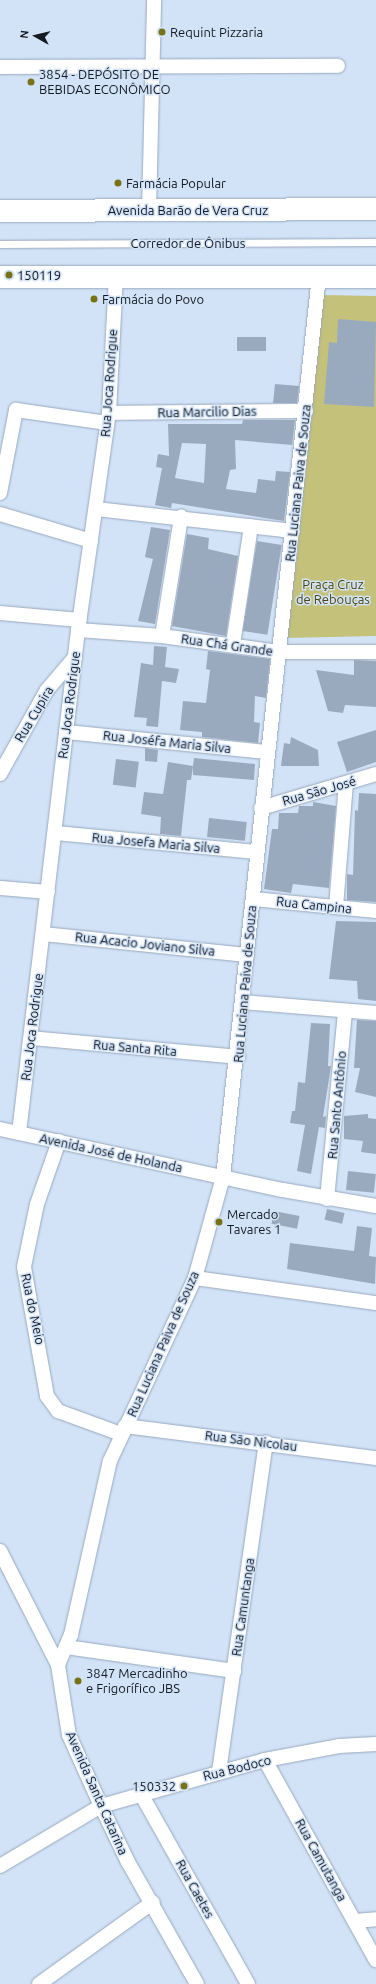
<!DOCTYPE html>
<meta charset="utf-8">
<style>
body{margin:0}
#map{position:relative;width:376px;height:1984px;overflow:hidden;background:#d2e3f8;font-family:Ubuntu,sans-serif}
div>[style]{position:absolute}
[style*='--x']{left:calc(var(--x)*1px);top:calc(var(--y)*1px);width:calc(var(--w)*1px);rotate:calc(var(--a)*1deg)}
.green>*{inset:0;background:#c4c17b}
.building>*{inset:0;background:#9aaabe;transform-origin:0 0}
.roads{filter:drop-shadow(0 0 1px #98a8bc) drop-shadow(0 0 1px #98a8bc)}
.service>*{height:7px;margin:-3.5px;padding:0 3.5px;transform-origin:3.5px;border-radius:3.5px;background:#fff}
.minor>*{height:14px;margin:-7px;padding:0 7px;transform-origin:7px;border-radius:7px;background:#fff}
.trunk>*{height:22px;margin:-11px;padding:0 11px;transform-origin:11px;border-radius:11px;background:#fff}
.dots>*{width:11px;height:11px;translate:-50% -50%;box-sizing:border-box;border:2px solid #d2e3f8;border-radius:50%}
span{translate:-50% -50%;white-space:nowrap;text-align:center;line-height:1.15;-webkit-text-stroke:3px #d2e3f8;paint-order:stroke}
.poi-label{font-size:13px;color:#141a21}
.left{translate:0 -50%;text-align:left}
.right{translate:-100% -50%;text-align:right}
.street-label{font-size:13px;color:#141a21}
.park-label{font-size:13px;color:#4a460f}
.north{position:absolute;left:16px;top:16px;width:40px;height:40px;-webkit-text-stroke:3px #d2e3f8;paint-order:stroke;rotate:278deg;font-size:11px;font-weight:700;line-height:16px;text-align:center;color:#141a21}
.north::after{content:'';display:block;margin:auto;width:14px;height:18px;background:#141a21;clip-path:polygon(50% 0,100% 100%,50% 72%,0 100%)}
</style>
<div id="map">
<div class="green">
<i style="clip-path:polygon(323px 295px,376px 296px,376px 636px,284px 638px)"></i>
</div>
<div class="building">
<i style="clip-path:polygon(338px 319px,376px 322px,374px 407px,324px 404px,329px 342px,337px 343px)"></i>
<i style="left:266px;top:337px;width:14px;height:29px;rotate:90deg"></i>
<i style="clip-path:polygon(275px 384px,299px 386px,297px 403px,273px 403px)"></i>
<i style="clip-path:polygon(evenodd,243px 420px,295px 420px,292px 445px,235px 440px,236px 469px,230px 470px,226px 489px,256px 493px,258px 479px,275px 481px,276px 471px,290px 472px,284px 521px,172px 503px,171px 508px,155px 505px,162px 468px,156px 467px,158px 454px,169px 456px,168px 424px,242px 424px,243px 420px,182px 443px,206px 444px,204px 483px,175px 478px,182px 443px)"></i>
<i style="clip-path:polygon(151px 527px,170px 530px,155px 624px,138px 621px,153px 559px,145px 557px)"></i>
<i style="clip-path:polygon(187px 534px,209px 538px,208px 549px,238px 556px,226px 636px,172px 626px)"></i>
<i style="left:257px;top:541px;width:25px;height:91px;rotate:9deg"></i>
<i style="clip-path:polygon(154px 646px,167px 647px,165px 667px,179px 669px,176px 683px,162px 681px,158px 727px,146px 726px,147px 718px,134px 717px,141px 663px,153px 665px)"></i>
<i style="clip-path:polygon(208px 651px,270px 659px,266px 698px,255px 696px,254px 722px,260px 723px,258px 743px,202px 737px,202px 732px,180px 730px,183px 701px,206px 703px,210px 670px,206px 669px)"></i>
<i style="clip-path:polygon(354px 660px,376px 661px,376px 707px,345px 705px,343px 713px,328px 711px,316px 670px,354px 675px)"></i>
<i style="clip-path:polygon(376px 730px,376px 762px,347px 772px,337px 742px)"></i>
<i style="clip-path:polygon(291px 737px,318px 750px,319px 766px,281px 766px,284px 743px,290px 744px)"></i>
<i style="clip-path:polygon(145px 748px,158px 750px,157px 762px,145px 761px)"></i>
<i style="clip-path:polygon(194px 758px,255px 764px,254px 780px,193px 775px,193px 766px,191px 780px,187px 780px,181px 836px,160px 834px,161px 817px,141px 814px,144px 792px,163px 794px,168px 762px,193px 766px)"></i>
<i style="left:116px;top:759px;width:23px;height:26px;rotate:7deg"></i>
<i style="clip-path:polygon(359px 793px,376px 794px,376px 902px,347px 900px,347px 874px,353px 875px,355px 810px,358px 811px)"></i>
<i style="clip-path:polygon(313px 802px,336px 806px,329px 888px,293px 884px,291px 893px,264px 889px,272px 829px,278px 829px,279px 813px,298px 813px,299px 806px,313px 806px)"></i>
<i style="left:209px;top:818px;width:38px;height:19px;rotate:6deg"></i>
<i style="clip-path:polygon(336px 921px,376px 922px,376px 1001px,358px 999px,357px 981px,329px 979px)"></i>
<i style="clip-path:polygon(357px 1020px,376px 1021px,376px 1097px,355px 1092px,360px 1068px,354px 1068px)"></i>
<i style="clip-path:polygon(311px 1023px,330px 1024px,328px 1066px,331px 1066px,323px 1117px,326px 1116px,325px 1128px,319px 1127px,311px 1174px,297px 1171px,305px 1125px,290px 1123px,292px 1111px,295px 1111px,298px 1082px,305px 1083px)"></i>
<i style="clip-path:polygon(368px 1114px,368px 1118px,376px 1119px,376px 1154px,361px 1152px,363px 1141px,344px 1139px,344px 1116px)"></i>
<i style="left:348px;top:1171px;width:28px;height:19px;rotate:6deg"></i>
<i style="left:327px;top:1209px;width:18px;height:11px;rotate:13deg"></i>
<i style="left:274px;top:1211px;width:26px;height:13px;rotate:11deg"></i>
<i style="clip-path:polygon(357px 1226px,372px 1228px,369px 1256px,376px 1257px,375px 1284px,287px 1269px,290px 1243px,354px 1251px)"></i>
</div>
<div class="roads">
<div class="service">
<i style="--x:0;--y:244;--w:376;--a:-0.3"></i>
</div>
<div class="minor">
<i style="--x:0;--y:67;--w:338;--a:-0.2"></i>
<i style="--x:149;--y:210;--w:210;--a:-88.6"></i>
<i style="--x:109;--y:413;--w:197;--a:-0.6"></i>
<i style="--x:0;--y:493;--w:85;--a:-79.1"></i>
<i style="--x:16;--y:410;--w:92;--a:8.1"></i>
<i style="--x:96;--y:509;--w:198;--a:6.4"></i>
<i style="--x:0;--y:514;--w:95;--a:16.5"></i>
<i style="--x:0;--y:613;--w:80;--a:5"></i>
<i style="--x:78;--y:630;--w:84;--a:4.1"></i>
<i style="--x:162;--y:636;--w:118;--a:7.8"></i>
<i style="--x:279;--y:652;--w:97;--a:0"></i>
<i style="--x:162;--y:636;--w:121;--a:-80.9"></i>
<i style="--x:233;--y:644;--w:119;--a:-81.3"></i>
<i style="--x:66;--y:732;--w:202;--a:5.7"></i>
<i style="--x:0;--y:774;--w:96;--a:-60.8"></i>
<i style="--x:47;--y:690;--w:43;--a:-49.7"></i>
<i style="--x:261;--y:808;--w:120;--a:-16.5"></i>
<i style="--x:55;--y:833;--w:203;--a:5.4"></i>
<i style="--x:1;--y:888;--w:47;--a:4.9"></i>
<i style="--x:253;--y:899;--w:124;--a:5.6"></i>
<i style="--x:336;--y:907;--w:124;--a:-85.4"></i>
<i style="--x:43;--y:934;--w:205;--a:5.9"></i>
<i style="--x:243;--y:1002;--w:133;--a:4.7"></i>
<i style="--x:31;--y:1038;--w:208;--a:5.2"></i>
<i style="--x:0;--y:1129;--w:289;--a:12.2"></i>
<i style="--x:283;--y:1190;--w:94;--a:9.8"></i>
<i style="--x:19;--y:1133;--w:506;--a:-83.31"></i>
<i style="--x:78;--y:630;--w:219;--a:-81.9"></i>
<i style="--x:109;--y:413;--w:137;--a:-87.1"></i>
<i style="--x:59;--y:1141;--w:67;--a:109.2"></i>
<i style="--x:37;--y:1204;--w:64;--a:101.7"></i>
<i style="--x:24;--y:1267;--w:131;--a:79.9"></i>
<i style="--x:47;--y:1396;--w:19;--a:54"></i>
<i style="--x:58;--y:1411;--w:67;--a:20.1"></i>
<i style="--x:327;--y:1199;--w:189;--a:-84.5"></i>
<i style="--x:195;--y:1278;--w:183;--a:7.9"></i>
<i style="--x:125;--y:1426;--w:253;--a:7.3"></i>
<i style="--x:0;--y:1551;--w:128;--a:63"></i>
<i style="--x:58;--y:1665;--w:71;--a:81.1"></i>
<i style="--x:69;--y:1735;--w:78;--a:65.7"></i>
<i style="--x:101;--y:1806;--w:62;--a:64.3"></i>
<i style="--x:128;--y:1862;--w:140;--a:60.5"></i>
<i style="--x:66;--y:1647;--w:170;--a:8.1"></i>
<i style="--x:58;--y:1665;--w:33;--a:-67"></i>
<i style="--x:71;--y:1635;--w:178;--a:-77.4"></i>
<i style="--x:110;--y:1461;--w:202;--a:-65.1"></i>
<i style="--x:195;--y:1278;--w:105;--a:-74.5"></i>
<i style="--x:223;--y:1177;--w:906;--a:-83.92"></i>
<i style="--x:265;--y:1760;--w:229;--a:61"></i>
<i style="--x:219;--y:1772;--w:333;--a:-81.9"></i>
<i style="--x:141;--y:1794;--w:218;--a:60.6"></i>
<i style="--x:0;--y:1866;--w:117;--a:-30.7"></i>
<i style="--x:101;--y:1806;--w:170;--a:-15.7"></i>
<i style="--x:265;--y:1760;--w:75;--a:-10.7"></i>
<i style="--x:339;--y:1746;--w:37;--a:-3"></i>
<i style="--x:355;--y:1921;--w:21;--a:-5"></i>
<i style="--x:39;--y:1984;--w:140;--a:-35.7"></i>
</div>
<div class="trunk">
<i style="--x:0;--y:211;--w:376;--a:-0.3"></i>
<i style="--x:0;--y:277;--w:376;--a:0"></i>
</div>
</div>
<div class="dots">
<i style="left:162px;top:32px;background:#787214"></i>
<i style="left:31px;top:82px;background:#787214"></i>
<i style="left:118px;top:183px;background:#787214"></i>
<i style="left:9px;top:275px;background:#787214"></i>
<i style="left:94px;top:299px;background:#787214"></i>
<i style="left:219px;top:1222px;background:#787214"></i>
<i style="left:78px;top:1681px;background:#787214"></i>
<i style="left:184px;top:1786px;background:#787214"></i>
</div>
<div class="poi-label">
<span class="left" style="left:170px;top:32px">Requint Pizzaria</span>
<span class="left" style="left:39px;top:82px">3854 - DEPÓSITO DE<br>BEBIDAS ECONÔMICO</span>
<span class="left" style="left:126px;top:183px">Farmácia Popular</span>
<span class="left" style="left:17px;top:275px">150119</span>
<span class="left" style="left:102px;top:299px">Farmácia do Povo</span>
<span class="left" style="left:227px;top:1222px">Mercado<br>Tavares 1</span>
<span class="left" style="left:86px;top:1681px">3847 Mercadinho<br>e Frigorífico JBS</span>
<span class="right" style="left:176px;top:1786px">150332</span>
</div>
<div class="street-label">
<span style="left:188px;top:210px">Avenida Barão de Vera Cruz</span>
<span style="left:188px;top:243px">Corredor de Ônibus</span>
<span style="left:109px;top:383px;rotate:-86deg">Rua Joca Rodrigue</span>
<span style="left:207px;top:412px;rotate:-1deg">Rua Marcilio Dias</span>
<span style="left:298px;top:483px;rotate:-84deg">Rua Luciana Paiva de Souza</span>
<span style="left:227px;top:645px;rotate:8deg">Rua Chá Grande</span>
<span style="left:69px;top:705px;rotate:-83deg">Rua Joca Rodrigue</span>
<span style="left:34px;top:714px;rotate:-59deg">Rua Cupira</span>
<span style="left:167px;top:742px;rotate:6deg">Rua Joséfa Maria Silva</span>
<span style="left:319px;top:791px;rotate:-16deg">Rua São José</span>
<span style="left:156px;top:843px;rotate:5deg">Rua Josefa Maria Silva</span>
<span style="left:314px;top:905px;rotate:6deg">Rua Campina</span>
<span style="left:145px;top:944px;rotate:6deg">Rua Acacio Joviano Silva</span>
<span style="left:245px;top:984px;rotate:-85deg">Rua Luciana Paiva de Souza</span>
<span style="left:32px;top:1027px;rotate:-83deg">Rua Joca Rodrigue</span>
<span style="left:135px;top:1048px;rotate:5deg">Rua Santa Rita</span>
<span style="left:337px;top:1105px;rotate:-85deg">Rua Santo Antônio</span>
<span style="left:111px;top:1153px;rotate:12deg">Avenida José de Holanda</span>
<span style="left:33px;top:1309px;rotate:78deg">Rua do Meio</span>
<span style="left:163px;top:1344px;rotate:-66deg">Rua Luciana Paiva de Souza</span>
<span style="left:251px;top:1441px;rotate:7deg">Rua São Nicolau</span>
<span style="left:243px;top:1607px;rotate:-82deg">Rua Camuntanga</span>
<span style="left:237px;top:1768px;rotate:-14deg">Rua Bodoco</span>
<span style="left:97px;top:1793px;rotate:66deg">Avenida Santa Catarina</span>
<span style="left:321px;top:1860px;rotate:61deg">Rua Camutanga</span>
<span style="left:195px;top:1889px;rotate:61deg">Rua Caetes</span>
</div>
<div class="park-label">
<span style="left:333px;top:592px">Praça Cruz<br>de Rebouças</span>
</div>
<div class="north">N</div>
</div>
